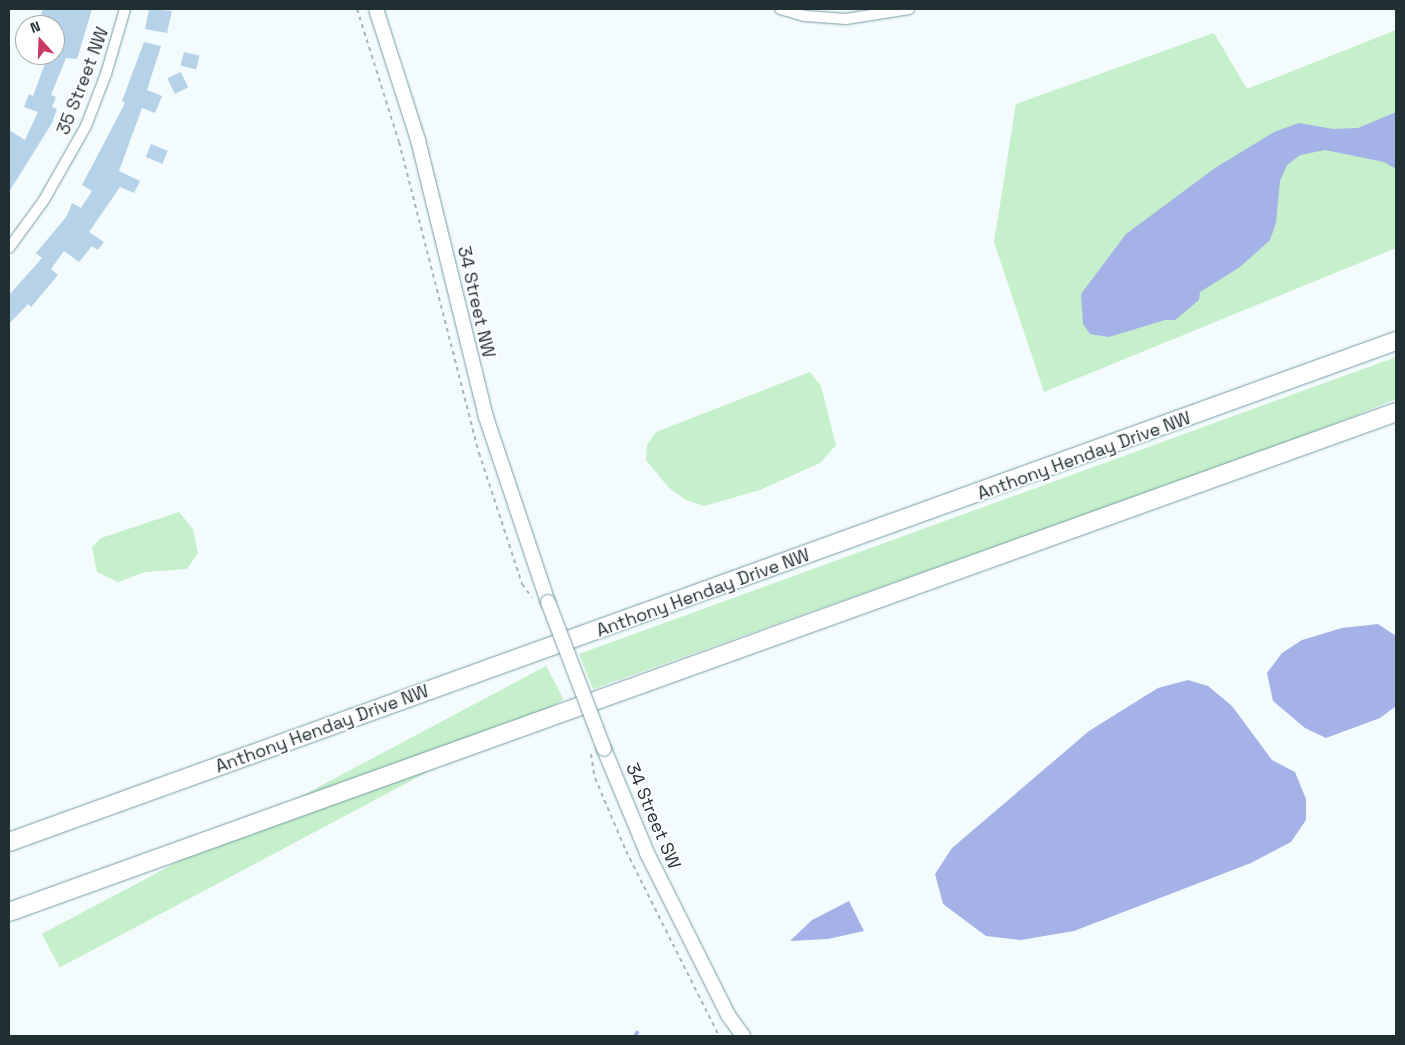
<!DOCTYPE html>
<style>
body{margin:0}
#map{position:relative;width:1405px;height:1045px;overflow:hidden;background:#f3fbfc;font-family:"Space Grotesk",sans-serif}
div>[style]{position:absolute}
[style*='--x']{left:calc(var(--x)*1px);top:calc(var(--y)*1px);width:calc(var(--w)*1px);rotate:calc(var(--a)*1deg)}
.green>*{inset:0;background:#c6efcb;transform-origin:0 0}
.water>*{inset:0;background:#a5b2e8}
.stream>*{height:4px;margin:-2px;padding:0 2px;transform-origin:2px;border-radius:2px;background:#a5b2e8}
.building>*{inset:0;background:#b6d2e9;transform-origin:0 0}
.path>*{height:2px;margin-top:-1px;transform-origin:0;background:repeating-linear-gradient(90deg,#aab5b6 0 4px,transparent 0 8px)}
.roads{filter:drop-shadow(0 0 1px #749ba2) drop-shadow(0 0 1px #749ba2)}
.street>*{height:10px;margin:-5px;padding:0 5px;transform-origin:5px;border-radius:5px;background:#fff}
.secondary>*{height:14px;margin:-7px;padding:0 7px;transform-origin:7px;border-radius:7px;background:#fff}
.highway>*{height:18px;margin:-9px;padding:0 9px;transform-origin:9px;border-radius:9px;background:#fff}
.bridges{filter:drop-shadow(0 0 1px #749ba2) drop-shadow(0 0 1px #749ba2)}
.secondary-bridge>*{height:14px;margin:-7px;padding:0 7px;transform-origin:7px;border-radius:7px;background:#fff}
span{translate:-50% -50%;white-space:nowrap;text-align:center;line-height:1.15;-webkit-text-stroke:4px #fff;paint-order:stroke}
.street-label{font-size:18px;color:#1f2f32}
.frame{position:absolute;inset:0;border:10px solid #1f2f32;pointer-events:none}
.north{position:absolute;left:15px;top:15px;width:50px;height:50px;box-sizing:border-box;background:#fff;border:1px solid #a5acad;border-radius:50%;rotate:340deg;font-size:14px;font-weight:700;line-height:20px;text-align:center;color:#1f2f32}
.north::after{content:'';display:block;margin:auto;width:18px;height:22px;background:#c83a62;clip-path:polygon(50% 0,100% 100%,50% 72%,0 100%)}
</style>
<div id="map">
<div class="green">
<i style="clip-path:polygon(1396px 30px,1396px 248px,1044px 392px,994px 242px,1016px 104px,1214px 33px,1247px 89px)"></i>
<i style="clip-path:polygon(1396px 357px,1396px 399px,1290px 442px,593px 689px,579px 654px)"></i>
<i style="clip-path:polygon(810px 372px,821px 386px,836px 445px,820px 463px,760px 490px,704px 506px,686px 500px,669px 488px,646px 460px,647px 445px,656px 432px)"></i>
<i style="clip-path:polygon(179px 512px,193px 529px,198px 553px,187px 569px,145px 572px,118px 582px,97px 572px,92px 547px,101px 538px)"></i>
<i style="left:546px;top:666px;width:38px;height:571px;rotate:62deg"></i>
</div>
<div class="water">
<i style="clip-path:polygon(1396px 112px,1396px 169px,1384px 162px,1325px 150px,1300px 155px,1287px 165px,1280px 181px,1276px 223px,1270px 240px,1240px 267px,1200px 292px,1199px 300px,1175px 320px,1165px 320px,1109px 337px,1090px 334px,1083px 324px,1081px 294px,1126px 234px,1215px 168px,1274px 132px,1299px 123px,1333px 129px,1358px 128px)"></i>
<i style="clip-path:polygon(1378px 624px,1396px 636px,1396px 706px,1380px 718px,1326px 738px,1305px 728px,1273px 701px,1267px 673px,1282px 653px,1302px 640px,1342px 628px)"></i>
<i style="clip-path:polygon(1188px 680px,1208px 686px,1232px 706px,1272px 760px,1295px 772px,1306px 799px,1306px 820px,1291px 842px,1251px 863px,1074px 931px,1021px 940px,986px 936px,943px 904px,935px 874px,952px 848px,1089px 731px,1158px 688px)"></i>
<i style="clip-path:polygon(849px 901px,864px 931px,828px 939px,790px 941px,812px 920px)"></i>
</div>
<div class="stream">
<i style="--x:635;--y:1036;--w:4;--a:-56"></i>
</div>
<div class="building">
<i style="clip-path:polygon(43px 9px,92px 9px,77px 59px,66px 58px,51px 95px,56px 97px,52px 107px,57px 109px,52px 123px,9px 192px,9px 130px,25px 140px,38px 112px,24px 107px,29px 94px,33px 96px,48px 55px,55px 55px,55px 25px,37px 25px)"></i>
<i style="clip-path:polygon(149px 9px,172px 11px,167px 33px,145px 29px)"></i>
<i style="clip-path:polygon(144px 42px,161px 46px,147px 90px,162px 96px,155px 113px,142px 108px,119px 171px,140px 181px,134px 193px,120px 187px,89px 232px,104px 242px,98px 250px,92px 246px,79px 262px,64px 251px,51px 269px,58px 275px,31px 307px,28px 304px,9px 324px,9px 295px,42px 258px,36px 253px,67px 216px,72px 203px,81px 208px,92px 191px,82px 185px,125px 103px,122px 101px)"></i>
<i style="left:184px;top:52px;width:16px;height:14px;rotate:14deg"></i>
<i style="left:181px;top:72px;width:17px;height:15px;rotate:65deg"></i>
<i style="left:151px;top:144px;width:18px;height:14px;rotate:22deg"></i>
</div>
<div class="path">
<i style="--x:357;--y:9;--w:139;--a:72.5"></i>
<i style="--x:399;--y:142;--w:321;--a:75.6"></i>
<i style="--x:479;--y:453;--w:138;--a:71.8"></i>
<i style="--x:522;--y:584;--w:17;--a:54"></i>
<i style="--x:591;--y:754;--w:24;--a:81"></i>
<i style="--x:595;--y:778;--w:79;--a:67"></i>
<i style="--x:626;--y:851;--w:207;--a:63.3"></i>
</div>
<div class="roads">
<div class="street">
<i style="--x:780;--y:9;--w:26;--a:16"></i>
<i style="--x:805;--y:16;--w:41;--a:4.2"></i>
<i style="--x:846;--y:19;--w:64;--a:-9"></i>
<i style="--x:9;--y:248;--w:59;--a:-53.9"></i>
<i style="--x:44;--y:200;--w:85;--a:-60.4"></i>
<i style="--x:86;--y:126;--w:56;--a:-69"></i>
<i style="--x:106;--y:74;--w:68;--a:-73.7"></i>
</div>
<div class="secondary">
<i style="--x:376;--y:9;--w:138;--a:72.2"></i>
<i style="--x:418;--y:140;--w:285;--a:76.2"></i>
<i style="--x:486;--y:417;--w:195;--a:71.5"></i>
<i style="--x:604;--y:749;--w:113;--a:67.5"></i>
<i style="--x:647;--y:853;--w:181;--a:63.4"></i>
<i style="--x:728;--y:1015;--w:26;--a:54"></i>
</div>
<div class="highway">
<i style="--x:9;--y:842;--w:1475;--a:-19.86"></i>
<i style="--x:9;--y:912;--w:1474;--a:-19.82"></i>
</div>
</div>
<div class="bridges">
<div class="secondary-bridge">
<i style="--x:548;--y:602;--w:157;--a:69.1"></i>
</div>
</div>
<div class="street-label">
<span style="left:83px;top:81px;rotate:-69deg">35 Street NW</span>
<span style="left:476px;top:302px;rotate:77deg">34 Street NW</span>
<span style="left:1084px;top:456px;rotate:-20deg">Anthony Henday Drive NW</span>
<span style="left:703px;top:593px;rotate:-20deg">Anthony Henday Drive NW</span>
<span style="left:322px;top:729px;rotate:-20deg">Anthony Henday Drive NW</span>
<span style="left:653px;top:816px;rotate:67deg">34 Street SW</span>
</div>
<div class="frame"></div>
<div class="north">N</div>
</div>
